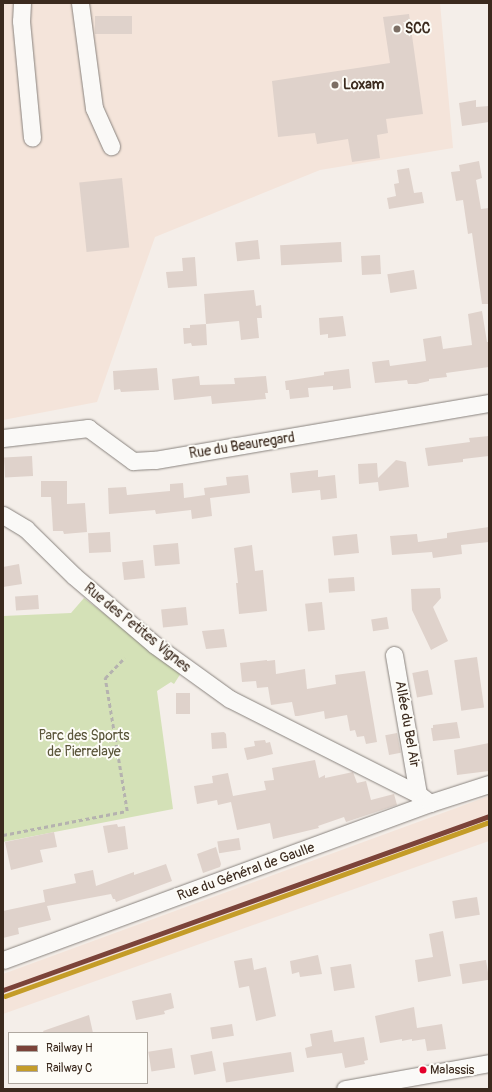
<!DOCTYPE html>
<meta charset="utf-8">
<style>
body{margin:0}
#map{position:relative;width:492px;height:1092px;overflow:hidden;background:#f4eee9;font-family:Pangolin,sans-serif}
div>[style]{position:absolute}
[style*='--x']{left:calc(var(--x)*1px);top:calc(var(--y)*1px);width:calc(var(--w)*1px);rotate:calc(var(--a)*1deg)}
.built>*{inset:0;background:#f4e4da}
.green>*{inset:0;background:#d4e1b7}
.building>*{inset:0;background:#dfd2cb;transform-origin:0 0}
.path>*{height:2.5px;margin-top:-1.25px;transform-origin:0;background:repeating-linear-gradient(90deg,#b5b2af 0 4px,transparent 0 7px)}
.roads{filter:drop-shadow(0 0 1px #89837e) drop-shadow(0 0 1px #89837e)}
.minor>*{height:17px;margin:-8.5px;padding:0 8.5px;transform-origin:8.5px;border-radius:8.5px;background:#faf9f7}
.rail-1>*{height:5px;margin:-2.5px;padding:0 2.5px;transform-origin:2.5px;border-radius:2.5px;background:#7b4339}
.rail-2>*{height:5px;margin:-2.5px;padding:0 2.5px;transform-origin:2.5px;border-radius:2.5px;background:#c49c28}
.dots>*{width:11px;height:11px;translate:-50% -50%;box-sizing:border-box;border:2px solid #fdfcf7;border-radius:50%}
span{translate:-50% -50%;white-space:nowrap;text-align:center;line-height:1.15;-webkit-text-stroke:4px #fdfcf7;paint-order:stroke}
.bus-label{font-size:13px;color:#3b2a1e}
.left{translate:0 -50%;text-align:left}
.poi-label{font-size:14px;color:#3b2a1e;font-weight:700}
.street-label{font-size:14px;color:#3b2a1e}
.park-label{font-size:14px;color:#5a553a}
.frame{position:absolute;inset:0;border:4px solid #3b2a1e;pointer-events:none}
.legend{position:absolute;left:8px;top:1032px;width:140px;height:52px;box-sizing:border-box;background:#fdfcf7;border:1px solid #afa8a0;margin:0;padding:5px 7px;list-style:none;font-size:12px;color:#3b2a1e}
.legend li{display:flex;align-items:center;gap:8px;height:20px}
.legend b{width:20px;border:1px solid #afa8a0}
</style>
<div id="map">
<div class="built">
<i style="clip-path:polygon(3px 3px,440px 3px,453px 148px,320px 170px,155px 237px,97px 402px,3px 420px)"></i>
<i style="clip-path:polygon(489px 796px,489px 841px,3px 1014px,3px 974px)"></i>
</div>
<div class="green">
<i style="clip-path:polygon(84px 598px,181px 673px,174px 684px,171px 682px,157px 691px,173px 809px,3px 842px,3px 616px,71px 613px)"></i>
</div>
<div class="building">
<i style="clip-path:polygon(409px 14px,423px 114px,386px 119px,388px 133px,377px 135px,380px 158px,352px 162px,348px 139px,317px 144px,315px 133px,278px 137px,272px 81px,390px 63px,383px 17px)"></i>
<i style="left:132px;top:16px;width:18px;height:37px;rotate:90deg"></i>
<i style="clip-path:polygon(476px 100px,476px 107px,489px 106px,489px 122px,462px 126px,459px 103px)"></i>
<i style="clip-path:polygon(479px 161px,482px 178px,476px 180px,481px 209px,489px 208px,489px 304px,482px 304px,472px 233px,468px 234px,463px 200px,456px 201px,451px 172px,460px 171px,459px 165px)"></i>
<i style="clip-path:polygon(409px 168px,414px 193px,422px 192px,424px 203px,389px 209px,387px 198px,396px 196px,394px 184px,399px 183px,397px 170px)"></i>
<i style="left:122px;top:178px;width:70px;height:43px;rotate:84deg"></i>
<i style="left:258px;top:240px;width:19px;height:23px;rotate:84deg"></i>
<i style="left:341px;top:242px;width:20px;height:61px;rotate:87deg"></i>
<i style="left:380px;top:255px;width:19px;height:19px;rotate:87deg"></i>
<i style="clip-path:polygon(195px 257px,197px 286px,168px 288px,166px 272px,183px 271px,182px 258px)"></i>
<i style="left:414px;top:270px;width:19px;height:27px;rotate:81deg"></i>
<i style="clip-path:polygon(254px 290px,256px 306px,261px 305px,262px 318px,257px 318px,259px 338px,241px 340px,239px 321px,206px 324px,204px 294px)"></i>
<i style="clip-path:polygon(482px 311px,487px 342px,489px 342px,489px 367px,446px 373px,447px 377px,429px 379px,429px 381px,416px 384px,408px 384px,407px 380px,375px 383px,372px 362px,389px 360px,390px 366px,426px 361px,423px 339px,441px 336px,443px 349px,472px 345px,468px 314px)"></i>
<i style="clip-path:polygon(343px 316px,346px 336px,328px 338px,328px 334px,320px 335px,319px 318px)"></i>
<i style="clip-path:polygon(206px 324px,207px 345px,192px 346px,191px 343px,184px 344px,183px 328px,190px 328px,190px 325px)"></i>
<i style="clip-path:polygon(157px 368px,159px 390px,121px 392px,120px 389px,114px 390px,113px 371px)"></i>
<i style="clip-path:polygon(349px 369px,351px 388px,333px 390px,333px 386px,308px 388px,309px 397px,290px 399px,289px 390px,286px 390px,285px 381px,324px 375px,324px 372px)"></i>
<i style="clip-path:polygon(199px 376px,200px 385px,235px 384px,234px 378px,266px 376px,268px 393px,265px 393px,266px 399px,212px 404px,211px 396px,174px 400px,172px 379px)"></i>
<i style="clip-path:polygon(489px 436px,489px 456px,463px 459px,463px 462px,428px 466px,425px 448px,470px 442px,469px 438px)"></i>
<i style="left:32px;top:456px;width:20px;height:28px;rotate:87deg"></i>
<i style="clip-path:polygon(396px 460px,406px 462px,409px 487px,379px 491px,378px 482px,359px 484px,358px 464px,377px 463px,378px 478px)"></i>
<i style="clip-path:polygon(318px 470px,318px 477px,335px 475px,337px 498px,321px 500px,320px 490px,292px 493px,290px 473px)"></i>
<i style="clip-path:polygon(248px 475px,250px 493px,210px 498px,212px 516px,192px 519px,191px 510px,156px 514px,155px 510px,109px 514px,108px 488px,126px 487px,127px 495px,170px 491px,170px 484px,183px 483px,184px 498px,205px 495px,204px 488px,227px 485px,226px 477px)"></i>
<i style="clip-path:polygon(41px 481px,67px 481px,67px 504px,85px 503px,87px 532px,64px 534px,63px 531px,53px 531px,51px 497px,41px 497px)"></i>
<i style="clip-path:polygon(489px 527px,489px 542px,461px 545px,462px 554px,433px 558px,432px 552px,392px 555px,390px 536px,417px 534px,418px 542px,447px 538px,447px 533px)"></i>
<i style="left:110px;top:532px;width:20px;height:22px;rotate:87deg"></i>
<i style="left:357px;top:534px;width:19px;height:25px;rotate:84deg"></i>
<i style="left:178px;top:543px;width:21px;height:25px;rotate:85deg"></i>
<i style="clip-path:polygon(252px 545px,255px 571px,263px 570px,267px 611px,239px 614px,236px 583px,238px 583px,234px 548px)"></i>
<i style="left:143px;top:560px;width:18px;height:21px;rotate:84deg"></i>
<i style="clip-path:polygon(19px 564px,22px 584px,3px 587px,3px 567px)"></i>
<i style="left:354px;top:577px;width:14px;height:26px;rotate:86deg"></i>
<i style="clip-path:polygon(440px 588px,441px 598px,433px 607px,448px 641px,431px 650px,412px 610px,411px 589px)"></i>
<i style="left:38px;top:595px;width:14px;height:23px;rotate:86deg"></i>
<i style="left:322px;top:602px;width:28px;height:17px;rotate:84deg"></i>
<i style="left:186px;top:607px;width:18px;height:25px;rotate:84deg"></i>
<i style="left:387px;top:617px;width:12px;height:16px;rotate:81deg"></i>
<i style="clip-path:polygon(224px 629px,227px 647px,206px 649px,202px 631px)"></i>
<i style="left:477px;top:657px;width:51px;height:23px;rotate:82deg"></i>
<i style="clip-path:polygon(267px 660px,267px 661px,275px 660px,276px 674px,305px 669px,307px 689px,336px 684px,335px 675px,365px 671px,377px 742px,366px 744px,364px 736px,357px 737px,355px 730px,350px 731px,347px 715px,325px 719px,324px 711px,298px 716px,295px 716px,292px 702px,271px 705px,268px 687px,257px 688px,256px 681px,242px 682px,240px 663px)"></i>
<i style="left:428px;top:670px;width:25px;height:16px;rotate:79deg"></i>
<i style="left:176px;top:693px;width:14px;height:21px"></i>
<i style="clip-path:polygon(457px 722px,460px 738px,433px 741px,431px 728px,433px 728px,433px 725px)"></i>
<i style="clip-path:polygon(224px 732px,226px 734px,227px 748px,212px 749px,211px 733px)"></i>
<i style="left:397px;top:733px;width:20px;height:12px;rotate:79deg"></i>
<i style="clip-path:polygon(265px 740px,266px 743px,270px 742px,273px 754px,247px 760px,244px 748px,255px 746px,254px 741px)"></i>
<i style="clip-path:polygon(489px 743px,489px 771px,457px 775px,454px 750px)"></i>
<i style="clip-path:polygon(315px 760px,319px 778px,325px 775px,325px 778px,353px 772px,357px 783px,366px 781px,371px 800px,394px 794px,397px 805px,346px 822px,344px 817px,318px 826px,319px 828px,273px 839px,270px 823px,237px 830px,231px 802px,218px 805px,217px 800px,197px 804px,194px 786px,213px 783px,212px 776px,228px 773px,233px 796px,266px 790px,264px 781px,274px 780px,272px 768px)"></i>
<i style="clip-path:polygon(117px 824px,118px 827px,125px 826px,128px 849px,108px 853px,103px 826px)"></i>
<i style="clip-path:polygon(54px 832px,57px 847px,40px 850px,43px 862px,11px 870px,5px 842px)"></i>
<i style="left:239px;top:838px;width:12px;height:22px;rotate:81deg"></i>
<i style="clip-path:polygon(216px 847px,221px 864px,220px 867px,203px 873px,197px 854px)"></i>
<i style="clip-path:polygon(166px 864px,172px 881px,116px 902px,115px 899px,113px 899px,111px 894px,47px 906px,51px 920px,18px 928px,19px 934px,3px 938px,3px 911px,45px 902px,43px 890px,76px 883px,74px 874px,93px 870px,96px 886px,134px 872px,134px 875px)"></i>
<i style="left:477px;top:897px;width:18px;height:25px;rotate:81deg"></i>
<i style="clip-path:polygon(443px 931px,451px 976px,418px 982px,415px 960px,433px 957px,429px 934px)"></i>
<i style="clip-path:polygon(318px 955px,322px 974px,300px 977px,299px 972px,292px 974px,290px 961px)"></i>
<i style="clip-path:polygon(252px 958px,254px 970px,266px 967px,276px 1016px,256px 1021px,249px 986px,239px 988px,234px 961px)"></i>
<i style="left:486px;top:960px;width:20px;height:27px;rotate:81deg"></i>
<i style="left:351px;top:964px;width:24px;height:21px;rotate:81deg"></i>
<i style="clip-path:polygon(171px 993px,174px 1008px,164px 1011px,165px 1014px,136px 1020px,132px 1001px)"></i>
<i style="clip-path:polygon(414px 1007px,417px 1028px,442px 1024px,446px 1049px,427px 1051px,425px 1039px,412px 1041px,412px 1039px,402px 1041px,402px 1039px,380px 1043px,375px 1016px)"></i>
<i style="clip-path:polygon(89px 1015px,93px 1033px,44px 1033px,43px 1031px)"></i>
<i style="left:232px;top:1024px;width:12px;height:22px;rotate:81deg"></i>
<i style="clip-path:polygon(332px 1030px,334px 1042px,364px 1037px,368px 1060px,364px 1061px,365px 1064px,345px 1068px,342px 1053px,307px 1058px,305px 1048px,312px 1046px,310px 1034px)"></i>
<i style="left:172px;top:1048px;width:20px;height:24px;rotate:81deg"></i>
<i style="left:212px;top:1051px;width:20px;height:22px;rotate:79deg"></i>
<i style="left:291px;top:1052px;width:20px;height:69px;rotate:81deg"></i>
</div>
<div class="path">
<i style="--x:3;--y:835;--w:126;--a:-11"></i>
<i style="--x:127;--y:811;--w:135;--a:-99.4"></i>
<i style="--x:105;--y:678;--w:28;--a:-46"></i>
</div>
<div class="roads">
<div class="minor">
<i style="--x:22;--y:3;--w:18;--a:93"></i>
<i style="--x:21;--y:21;--w:117;--a:84.6"></i>
<i style="--x:80;--y:3;--w:106;--a:82.4"></i>
<i style="--x:94;--y:108;--w:42;--a:65.9"></i>
<i style="--x:3;--y:438;--w:86;--a:-6.7"></i>
<i style="--x:88;--y:428;--w:56;--a:36.3"></i>
<i style="--x:133;--y:461;--w:22;--a:-3"></i>
<i style="--x:155;--y:460;--w:339;--a:-9.7"></i>
<i style="--x:3;--y:515;--w:27;--a:31"></i>
<i style="--x:26;--y:529;--w:67;--a:44.4"></i>
<i style="--x:74;--y:576;--w:106;--a:40.4"></i>
<i style="--x:155;--y:645;--w:92;--a:35.8"></i>
<i style="--x:230;--y:699;--w:211;--a:26.8"></i>
<i style="--x:418;--y:794;--w:15;--a:37"></i>
<i style="--x:394;--y:655;--w:141;--a:80.2"></i>
<i style="--x:3;--y:960;--w:455;--a:-20.2"></i>
<i style="--x:430;--y:803;--w:62;--a:-17.9"></i>
<i style="--x:345;--y:1089;--w:146;--a:-10.2"></i>
</div>
</div>
<div class="rail-1">
<i style="--x:3;--y:990;--w:516;--a:-19.7"></i>
</div>
<div class="rail-2">
<i style="--x:5;--y:996;--w:514;--a:-19.77"></i>
</div>
<div class="dots">
<i style="left:397px;top:29px;background:#7c6f65"></i>
<i style="left:335px;top:85px;background:#7c6f65"></i>
<i style="left:423px;top:1070px;background:#e4002b"></i>
</div>
<div class="bus-label">
<span class="left" style="left:430px;top:1070px">Malassis</span>
</div>
<div class="poi-label">
<span class="left" style="left:405px;top:29px">SCC</span>
<span class="left" style="left:343px;top:85px">Loxam</span>
</div>
<div class="street-label">
<span style="left:242px;top:446px;rotate:-9deg">Rue du Beauregard</span>
<span style="left:137px;top:628px;rotate:39deg">Rue des Petites Vignes</span>
<span style="left:407px;top:724px;rotate:80deg">Allée du Bel Air</span>
<span style="left:246px;top:872px;rotate:-20deg">Rue du Général de Gaulle</span>
</div>
<div class="park-label">
<span style="left:84px;top:744px">Parc des Sports<br>de Pierrelaye</span>
</div>
<div class="frame"></div>
<ul class="legend">
<li><b style="height:5px;background:#7b4339"></b>Railway H</li>
<li><b style="height:5px;background:#c49c28"></b>Railway C</li>
</ul>
</div>
